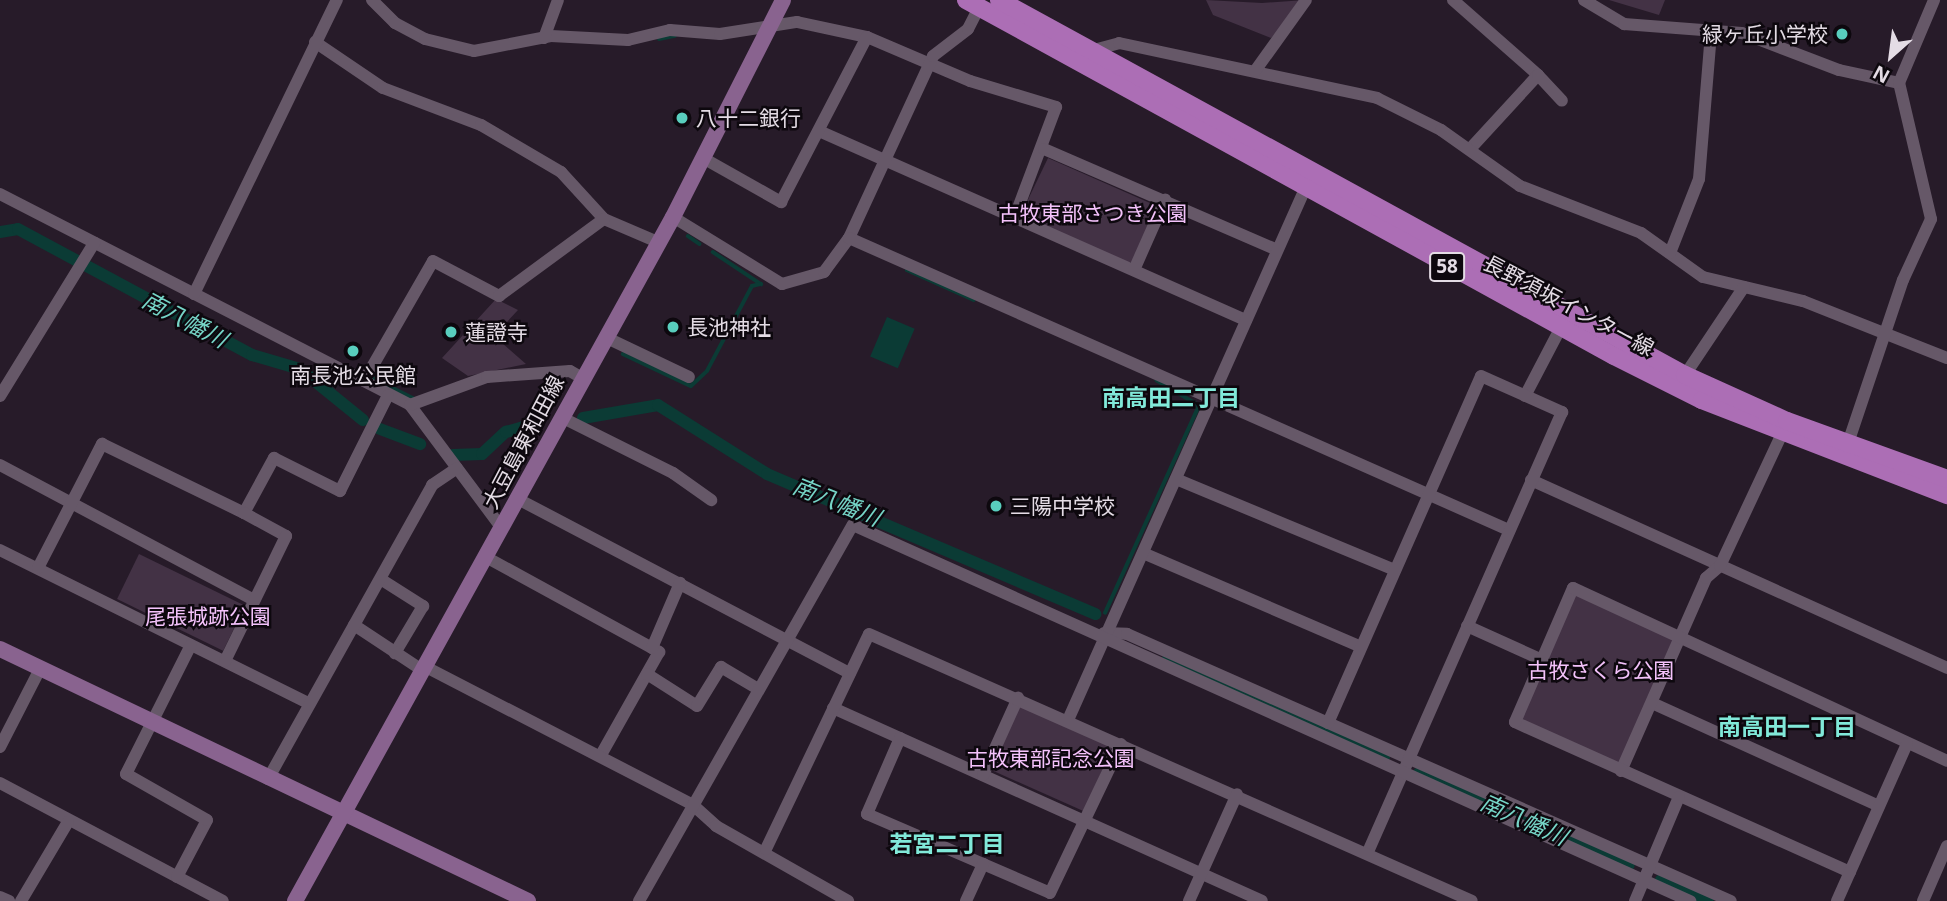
<!DOCTYPE html>
<meta charset="utf-8">
<style>
body{margin:0}
#map{position:relative;width:1947px;height:901px;overflow:hidden;background:#271b29;font-family:"Open Sans","Noto Sans JP",sans-serif}
div>[style]{position:absolute}
[style*='--x']{left:calc(var(--x)*1px);top:calc(var(--y)*1px);width:calc(var(--w)*1px);rotate:calc(var(--a)*1deg)}
.green>*{inset:0;background:#433245;transform-origin:0 0}
.water>*{inset:0;background:#0b3b35;transform-origin:0 0}
.stream>*{height:3.5px;margin:-1.75px;padding:0 1.75px;transform-origin:1.75px;border-radius:1.75px;background:#0b3b35}
.canal>*{height:12px;margin:-6px;padding:0 6px;transform-origin:6px;border-radius:6px;background:#0b3b35}
.street>*{height:12px;margin:-6px;padding:0 6px;transform-origin:6px;border-radius:6px;background:#665868}
.secondary>*{height:16px;margin:-8px;padding:0 8px;transform-origin:8px;border-radius:8px;background:#89638f}
.primary>*{height:18px;margin:-9px;padding:0 9px;transform-origin:9px;border-radius:9px;background:#ac6eb5}
.dots>*{width:19px;height:19px;translate:-50% -50%;box-sizing:border-box;border:4px solid #0d080e;border-radius:50%}
span{translate:-50% -50%;white-space:nowrap;text-align:center;line-height:1.15;-webkit-text-stroke:5px #0d080e;paint-order:stroke}
.shield-label span{padding:2px 5px;background:#0d080e;border:2px solid;border-radius:5px;-webkit-text-stroke-width:0}
.shield-label{font-size:19px;color:#e4dce5;font-weight:700}
.poi-label{font-size:21px;color:#e4dce5}
.right{translate:-100% -50%;text-align:right}
.left{translate:0 -50%;text-align:left}
.park-label{font-size:21px;color:#f4c2fb}
.street-label{font-size:21px;color:#e4dce5}
.water-label{font-size:23px;color:#76d5c7;font-style:italic}
.neighbourhood-label{font-size:23px;color:#81e9d9;font-weight:700}
.north{position:absolute;left:1856px;top:21px;width:70px;height:70px;-webkit-text-stroke:5px #0d080e;paint-order:stroke;rotate:208deg;font-size:19px;font-weight:700;line-height:28px;text-align:center;color:#e4dce5}
.north::after{content:'';display:block;margin:auto;width:24px;height:32px;background:#e4dce5;clip-path:polygon(50% 0,100% 100%,50% 72%,0 100%)}
</style>
<div id="map">
<div class="green">
<i style="clip-path:polygon(1206px 0,1262px 3px,1305px 0,1271px 38px,1213px 15px)"></i>
<i style="clip-path:polygon(1609px 0,1665px 0,1659px 15px)"></i>
<i style="clip-path:polygon(1048px 158px,1159px 207px,1135px 260px,1129px 263px,1025px 218px,1023px 210px)"></i>
<i style="clip-path:polygon(496px 299px,518px 310px,494px 336px,526px 364px,468px 376px,442px 358px)"></i>
<i style="left:139px;top:554px;width:118px;height:50px;rotate:26deg"></i>
<i style="left:1573px;top:588px;width:119px;height:146px;rotate:24deg"></i>
<i style="left:1020px;top:704px;width:102px;height:72px;rotate:24deg"></i>
</div>
<div class="water">
<i style="left:887px;top:317px;width:30px;height:43px;rotate:23deg"></i>
</div>
<div class="stream">
<i style="--x:659;--y:39;--w:16;--a:-11"></i>
<i style="--x:688;--y:236;--w:14;--a:34"></i>
<i style="--x:713;--y:252;--w:58;--a:33.7"></i>
<i style="--x:907;--y:270;--w:73;--a:24.1"></i>
<i style="--x:623;--y:354;--w:75;--a:25.2"></i>
<i style="--x:691;--y:386;--w:22;--a:-43"></i>
<i style="--x:707;--y:371;--w:96;--a:-62.1"></i>
<i style="--x:752;--y:286;--w:9;--a:-13"></i>
<i style="--x:373;--y:378;--w:47;--a:26.6"></i>
<i style="--x:1105;--y:613;--w:227;--a:-65.6"></i>
<i style="--x:1199;--y:406;--w:49;--a:-149.2"></i>
</div>
<div class="canal">
<i style="--x:0;--y:232;--w:18;--a:-9"></i>
<i style="--x:18;--y:229;--w:266;--a:28.3"></i>
<i style="--x:252;--y:355;--w:50;--a:16.3"></i>
<i style="--x:300;--y:369;--w:81;--a:39"></i>
<i style="--x:583;--y:418;--w:76;--a:-9.8"></i>
<i style="--x:658;--y:405;--w:129;--a:32.3"></i>
<i style="--x:767;--y:474;--w:357;--a:23.1"></i>
<i style="--x:380;--y:429;--w:43;--a:20.6"></i>
<i style="--x:453;--y:455;--w:29;--a:-2"></i>
<i style="--x:482;--y:454;--w:33;--a:-43"></i>
<i style="--x:506;--y:432;--w:29;--a:-16"></i>
<i style="--x:1168;--y:659;--w:237;--a:24.2"></i>
<i style="--x:1419;--y:773;--w:229;--a:23.7"></i>
<i style="--x:1661;--y:880;--w:51;--a:24.1"></i>
</div>
<div class="street">
<i style="--x:372;--y:0;--w:33;--a:45"></i>
<i style="--x:395;--y:23;--w:34;--a:28"></i>
<i style="--x:425;--y:39;--w:50;--a:13.8"></i>
<i style="--x:474;--y:51;--w:78;--a:-11"></i>
<i style="--x:551;--y:36;--w:77;--a:3"></i>
<i style="--x:628;--y:40;--w:43;--a:-13.4"></i>
<i style="--x:670;--y:30;--w:50;--a:4.6"></i>
<i style="--x:720;--y:34;--w:78;--a:-8.9"></i>
<i style="--x:797;--y:22;--w:72;--a:12.1"></i>
<i style="--x:867;--y:37;--w:112;--a:23.1"></i>
<i style="--x:970;--y:81;--w:90;--a:16.8"></i>
<i style="--x:1056;--y:107;--w:116;--a:110.6"></i>
<i style="--x:1453;--y:0;--w:113;--a:41.4"></i>
<i style="--x:1538;--y:75;--w:100;--a:132.6"></i>
<i style="--x:1584;--y:0;--w:47;--a:31"></i>
<i style="--x:1624;--y:24;--w:118;--a:4.4"></i>
<i style="--x:1742;--y:33;--w:104;--a:20.9"></i>
<i style="--x:1839;--y:70;--w:61;--a:12.2"></i>
<i style="--x:544;--y:38;--w:40;--a:-69.8"></i>
<i style="--x:315;--y:42;--w:82;--a:34.1"></i>
<i style="--x:383;--y:88;--w:105;--a:20.7"></i>
<i style="--x:481;--y:125;--w:93;--a:30.4"></i>
<i style="--x:561;--y:172;--w:64;--a:47.5"></i>
<i style="--x:604;--y:219;--w:59;--a:23.1"></i>
<i style="--x:1090;--y:51;--w:30;--a:-15"></i>
<i style="--x:1119;--y:43;--w:264;--a:12"></i>
<i style="--x:1377;--y:98;--w:72;--a:26.6"></i>
<i style="--x:1441;--y:130;--w:97;--a:35.3"></i>
<i style="--x:1520;--y:186;--w:130;--a:21.2"></i>
<i style="--x:1641;--y:233;--w:76;--a:35.4"></i>
<i style="--x:1703;--y:277;--w:103;--a:13.5"></i>
<i style="--x:1803;--y:301;--w:155;--a:21.6"></i>
<i style="--x:1255;--y:71;--w:87;--a:-54.3"></i>
<i style="--x:1538;--y:75;--w:35;--a:47"></i>
<i style="--x:819;--y:131;--w:467;--a:23.9"></i>
<i style="--x:1044;--y:149;--w:254;--a:23.4"></i>
<i style="--x:703;--y:158;--w:90;--a:29.4"></i>
<i style="--x:781;--y:202;--w:186;--a:-62.5"></i>
<i style="--x:0;--y:194;--w:461;--a:27.2"></i>
<i style="--x:410;--y:405;--w:152;--a:53.3"></i>
<i style="--x:673;--y:217;--w:128;--a:31.6"></i>
<i style="--x:782;--y:284;--w:44;--a:-15.9"></i>
<i style="--x:824;--y:272;--w:42;--a:-53.7"></i>
<i style="--x:849;--y:238;--w:200;--a:-65.2"></i>
<i style="--x:933;--y:56;--w:44;--a:-37.6"></i>
<i style="--x:968;--y:29;--w:25;--a:-63"></i>
<i style="--x:849;--y:238;--w:722;--a:23.87"></i>
<i style="--x:1670;--y:253;--w:79;--a:-68.6"></i>
<i style="--x:1699;--y:179;--w:147;--a:-85.3"></i>
<i style="--x:1134;--y:270;--w:77;--a:-66.1"></i>
<i style="--x:194;--y:294;--w:327;--a:-64.1"></i>
<i style="--x:605;--y:337;--w:93;--a:25.5"></i>
<i style="--x:1685;--y:375;--w:106;--a:-56.2"></i>
<i style="--x:364;--y:381;--w:138;--a:-60.1"></i>
<i style="--x:433;--y:261;--w:75;--a:27.9"></i>
<i style="--x:499;--y:296;--w:130;--a:-36.3"></i>
<i style="--x:0;--y:396;--w:180;--a:-58.4"></i>
<i style="--x:1525;--y:396;--w:78;--a:-62.4"></i>
<i style="--x:410;--y:405;--w:82;--a:-20"></i>
<i style="--x:487;--y:377;--w:83;--a:-4.1"></i>
<i style="--x:570;--y:371;--w:14;--a:30"></i>
<i style="--x:561;--y:417;--w:125;--a:26.6"></i>
<i style="--x:673;--y:473;--w:47;--a:35.4"></i>
<i style="--x:1846;--y:449;--w:178;--a:-71.4"></i>
<i style="--x:1903;--y:280;--w:67;--a:-65.3"></i>
<i style="--x:1931;--y:219;--w:140;--a:-103.2"></i>
<i style="--x:1899;--y:83;--w:90;--a:-67.1"></i>
<i style="--x:0;--y:465;--w:288;--a:28"></i>
<i style="--x:1176;--y:479;--w:237;--a:22.6"></i>
<i style="--x:1531;--y:480;--w:457;--a:24.3"></i>
<i style="--x:516;--y:498;--w:377;--a:27.7"></i>
<i style="--x:244;--y:513;--w:63;--a:-61.4"></i>
<i style="--x:274;--y:458;--w:74;--a:26.6"></i>
<i style="--x:340;--y:491;--w:107;--a:-63.4"></i>
<i style="--x:0;--y:550;--w:342;--a:26.4"></i>
<i style="--x:1143;--y:553;--w:237;--a:23.3"></i>
<i style="--x:484;--y:556;--w:200;--a:28.7"></i>
<i style="--x:659;--y:652;--w:118;--a:119.4"></i>
<i style="--x:38;--y:568;--w:140;--a:-62.7"></i>
<i style="--x:102;--y:444;--w:158;--a:25.9"></i>
<i style="--x:244;--y:513;--w:48;--a:28.7"></i>
<i style="--x:286;--y:536;--w:139;--a:116"></i>
<i style="--x:382;--y:580;--w:49;--a:32.4"></i>
<i style="--x:423;--y:606;--w:55;--a:120.8"></i>
<i style="--x:354;--y:625;--w:82;--a:33.5"></i>
<i style="--x:1467;--y:626;--w:80;--a:24.3"></i>
<i style="--x:1104;--y:633;--w:23;--a:2"></i>
<i style="--x:1127;--y:634;--w:660;--a:23.85"></i>
<i style="--x:652;--y:648;--w:71;--a:-66.7"></i>
<i style="--x:424;--y:666;--w:303;--a:27.3"></i>
<i style="--x:693;--y:805;--w:31;--a:42"></i>
<i style="--x:716;--y:826;--w:152;--a:29.6"></i>
<i style="--x:647;--y:674;--w:59;--a:32.6"></i>
<i style="--x:697;--y:706;--w:46;--a:-58.4"></i>
<i style="--x:721;--y:667;--w:43;--a:30.7"></i>
<i style="--x:1652;--y:703;--w:249;--a:24.4"></i>
<i style="--x:833;--y:708;--w:470;--a:24.2"></i>
<i style="--x:1068;--y:720;--w:591;--a:-65.95"></i>
<i style="--x:1328;--y:723;--w:379;--a:-66.2"></i>
<i style="--x:1481;--y:376;--w:89;--a:24"></i>
<i style="--x:1562;--y:412;--w:480;--a:113.8"></i>
<i style="--x:900;--y:738;--w:83;--a:113.5"></i>
<i style="--x:867;--y:814;--w:199;--a:23.3"></i>
<i style="--x:1050;--y:893;--w:165;--a:-64.5"></i>
<i style="--x:0;--y:747;--w:88;--a:-62.9"></i>
<i style="--x:1621;--y:771;--w:211;--a:-66.2"></i>
<i style="--x:1706;--y:578;--w:18;--a:-41"></i>
<i style="--x:1720;--y:566;--w:156;--a:-64.9"></i>
<i style="--x:983;--y:775;--w:85;--a:-65.6"></i>
<i style="--x:268;--y:779;--w:337;--a:-60.8"></i>
<i style="--x:432;--y:485;--w:30;--a:-34"></i>
<i style="--x:0;--y:783;--w:252;--a:27.9"></i>
<i style="--x:766;--y:849;--w:238;--a:-64.4"></i>
<i style="--x:869;--y:634;--w:659;--a:23.88"></i>
<i style="--x:1850;--y:872;--w:367;--a:-155.9"></i>
<i style="--x:1515;--y:722;--w:146;--a:-66.6"></i>
<i style="--x:1573;--y:588;--w:412;--a:24.8"></i>
<i style="--x:177;--y:877;--w:64;--a:-62.2"></i>
<i style="--x:207;--y:820;--w:93;--a:-150.4"></i>
<i style="--x:126;--y:774;--w:144;--a:-63.3"></i>
<i style="--x:0;--y:897;--w:10;--a:24"></i>
<i style="--x:21;--y:901;--w:92;--a:-59.3"></i>
<i style="--x:639;--y:901;--w:433;--a:-60.4"></i>
<i style="--x:853;--y:525;--w:918;--a:24.19"></i>
<i style="--x:966;--y:901;--w:41;--a:-65.3"></i>
<i style="--x:1189;--y:901;--w:117;--a:-65.8"></i>
<i style="--x:1635;--y:901;--w:113;--a:-67.1"></i>
<i style="--x:1837;--y:901;--w:172;--a:-66"></i>
<i style="--x:1923;--y:901;--w:60;--a:-66.4"></i>
</div>
<div class="secondary">
<i style="--x:0;--y:649;--w:585;--a:25.51"></i>
<i style="--x:295;--y:901;--w:781;--a:-61.07"></i>
<i style="--x:673;--y:217;--w:243;--a:-63.1"></i>
</div>
<div class="primary">
<i style="--x:966;--y:0;--w:739;--a:28.78"></i>
<i style="--x:1614;--y:356;--w:98;--a:26.6"></i>
<i style="--x:1702;--y:400;--w:263;--a:21.2"></i>
<i style="--x:999;--y:0;--w:782;--a:28.66"></i>
<i style="--x:1685;--y:375;--w:112;--a:24.3"></i>
<i style="--x:1787;--y:421;--w:170;--a:19.9"></i>
</div>
<div class="dots">
<i style="left:1842px;top:34px;background:#59cebe"></i>
<i style="left:682px;top:118px;background:#59cebe"></i>
<i style="left:673px;top:327px;background:#59cebe"></i>
<i style="left:451px;top:332px;background:#59cebe"></i>
<i style="left:353px;top:351px;background:#59cebe"></i>
<i style="left:996px;top:506px;background:#59cebe"></i>
</div>
<div class="shield-label">
<span style="left:1447px;top:267px">58</span>
</div>
<div class="poi-label">
<span class="right" style="left:1828px;top:34px">緑ヶ丘小学校</span>
<span class="left" style="left:696px;top:118px">八十二銀行</span>
<span class="left" style="left:687px;top:327px">長池神社</span>
<span class="left" style="left:465px;top:332px">蓮證寺</span>
<span style="left:353px;top:375px">南長池公民館</span>
<span class="left" style="left:1010px;top:506px">三陽中学校</span>
</div>
<div class="park-label">
<span style="left:1093px;top:213px">古牧東部さつき公園</span>
<span style="left:208px;top:616px">尾張城跡公園</span>
<span style="left:1601px;top:670px">古牧さくら公園</span>
<span style="left:1051px;top:758px">古牧東部記念公園</span>
</div>
<div class="street-label">
<span style="left:1569px;top:305px;rotate:28deg">長野須坂インター線</span>
<span style="left:523px;top:442px;rotate:-62deg">大豆島東和田線</span>
</div>
<div class="water-label">
<span style="left:185px;top:319px;rotate:28deg">南八幡川</span>
<span style="left:837px;top:501px;rotate:22deg">南八幡川</span>
<span style="left:1524px;top:819px;rotate:24deg">南八幡川</span>
</div>
<div class="neighbourhood-label">
<span style="left:1171px;top:397px">南高田二丁目</span>
<span style="left:1787px;top:726px">南高田一丁目</span>
<span style="left:947px;top:843px">若宮二丁目</span>
</div>
<div class="north">N</div>
</div>
